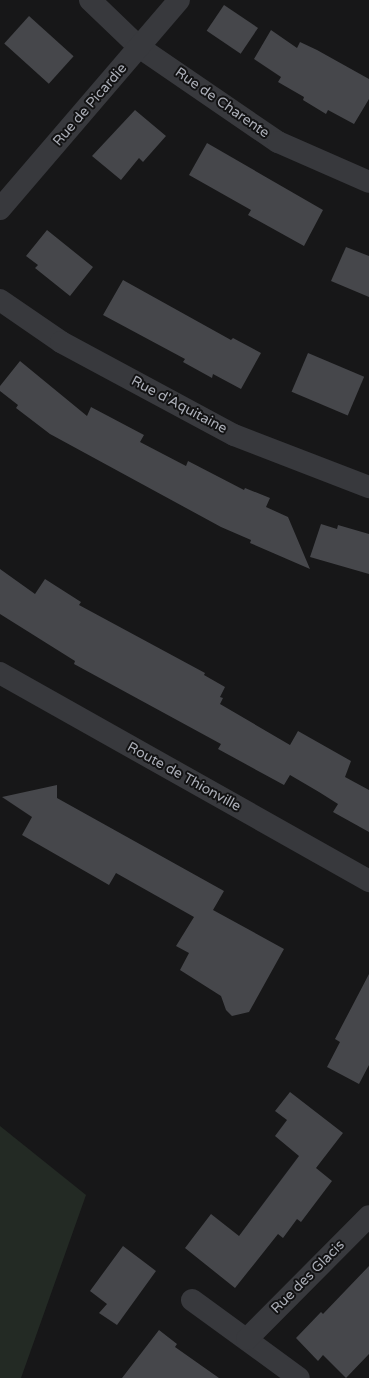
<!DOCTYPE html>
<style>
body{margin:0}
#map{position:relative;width:369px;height:1378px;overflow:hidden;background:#171718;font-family:"Varela Round",sans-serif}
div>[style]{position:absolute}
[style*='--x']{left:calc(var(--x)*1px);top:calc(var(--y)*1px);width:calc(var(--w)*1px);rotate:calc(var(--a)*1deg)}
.green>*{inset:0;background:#232a24}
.building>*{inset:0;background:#46474b;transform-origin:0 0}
.minor>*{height:22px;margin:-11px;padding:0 11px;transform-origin:11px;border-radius:11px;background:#38393d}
span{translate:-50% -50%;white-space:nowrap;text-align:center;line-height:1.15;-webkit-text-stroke:4px #121213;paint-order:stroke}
.street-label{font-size:14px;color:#abaeb7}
</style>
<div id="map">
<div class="green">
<i style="clip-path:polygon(0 1126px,86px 1195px,21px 1378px,0 1378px)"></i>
</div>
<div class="building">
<i style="left:224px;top:5px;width:41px;height:31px;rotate:34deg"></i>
<i style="left:29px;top:16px;width:60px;height:37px;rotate:42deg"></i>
<i style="clip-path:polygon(271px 30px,297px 48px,300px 42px,317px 50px,369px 79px,369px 99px,354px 124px,328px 110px,326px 114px,303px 100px,304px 97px,278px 82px,281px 77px,254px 59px)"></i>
<i style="clip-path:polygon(135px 110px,166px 136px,143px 162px,139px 158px,121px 180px,92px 156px)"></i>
<i style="clip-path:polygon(207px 143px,323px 210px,304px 246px,248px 215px,251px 210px,189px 175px)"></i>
<i style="clip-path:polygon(47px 230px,93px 267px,70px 296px,35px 268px,38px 265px,26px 256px)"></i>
<i style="clip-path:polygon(346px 247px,369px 256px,369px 297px,331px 281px)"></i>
<i style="clip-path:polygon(123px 280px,231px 340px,233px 338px,261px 353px,241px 389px,213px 374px,212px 378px,183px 362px,185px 359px,103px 315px)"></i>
<i style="left:308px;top:353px;width:61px;height:42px;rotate:23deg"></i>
<i style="clip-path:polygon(20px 361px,87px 416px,91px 407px,144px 435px,140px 442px,186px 466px,188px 461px,244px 490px,245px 488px,270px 498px,266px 507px,288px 517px,310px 569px,250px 543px,251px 540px,221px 527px,50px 434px,16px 408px,18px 405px,0 391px,0 386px)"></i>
<i style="clip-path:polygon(321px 524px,337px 529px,338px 525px,369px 534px,369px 574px,310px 557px)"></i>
<i style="clip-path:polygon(0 569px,35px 594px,45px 579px,81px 602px,79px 605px,205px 673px,204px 675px,225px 687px,220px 697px,223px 698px,220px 704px,290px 745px,298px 731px,351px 761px,345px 777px,369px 790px,369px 832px,333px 812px,338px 804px,319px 792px,290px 775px,284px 785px,218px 749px,221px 744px,74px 664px,75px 661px,0 614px)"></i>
<i style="clip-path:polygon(57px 785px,57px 798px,224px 891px,213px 910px,284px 949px,249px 1012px,232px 1016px,226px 1010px,221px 996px,180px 970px,189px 953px,176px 946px,194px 917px,116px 873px,109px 885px,22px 835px,32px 817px,2px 797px)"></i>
<i style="clip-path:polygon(369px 974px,369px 1065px,359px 1084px,327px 1067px,340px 1042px,335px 1039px)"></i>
<i style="clip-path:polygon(290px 1092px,343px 1133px,316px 1168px,332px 1181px,301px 1222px,297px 1219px,283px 1238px,278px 1234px,235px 1288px,185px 1248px,211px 1214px,239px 1236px,299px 1156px,275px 1136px,287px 1120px,275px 1111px)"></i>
<i style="clip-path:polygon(123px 1246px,156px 1271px,117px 1325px,99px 1313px,107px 1304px,90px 1291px)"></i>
<i style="clip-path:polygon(369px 1266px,369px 1354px,346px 1378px,323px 1355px,318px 1361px,296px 1338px,321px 1312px,323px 1314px)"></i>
<i style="clip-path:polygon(159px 1330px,177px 1344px,175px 1347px,219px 1378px,122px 1378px)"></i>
</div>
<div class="minor">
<i style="--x:90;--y:0;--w:68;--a:43.8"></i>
<i style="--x:139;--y:47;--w:168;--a:34.4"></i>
<i style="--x:278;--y:142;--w:99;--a:23.7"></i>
<i style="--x:0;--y:209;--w:275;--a:-49.4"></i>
<i style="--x:0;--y:300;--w:74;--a:34.5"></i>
<i style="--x:61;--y:342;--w:196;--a:28.3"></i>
<i style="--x:234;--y:435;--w:145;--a:21.1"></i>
<i style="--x:0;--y:673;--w:424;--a:29.4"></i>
<i style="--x:192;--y:1300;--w:132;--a:36.1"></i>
<i style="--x:247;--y:1339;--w:173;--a:-45.2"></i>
</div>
<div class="street-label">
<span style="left:222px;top:103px;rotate:35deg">Rue de Charente</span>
<span style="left:90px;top:105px;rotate:-49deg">Rue de Picardie</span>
<span style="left:179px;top:405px;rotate:28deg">Rue d'Aquitaine</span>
<span style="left:184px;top:777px;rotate:29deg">Route de Thionville</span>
<span style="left:308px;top:1277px;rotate:-45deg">Rue des Glacis</span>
</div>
</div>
